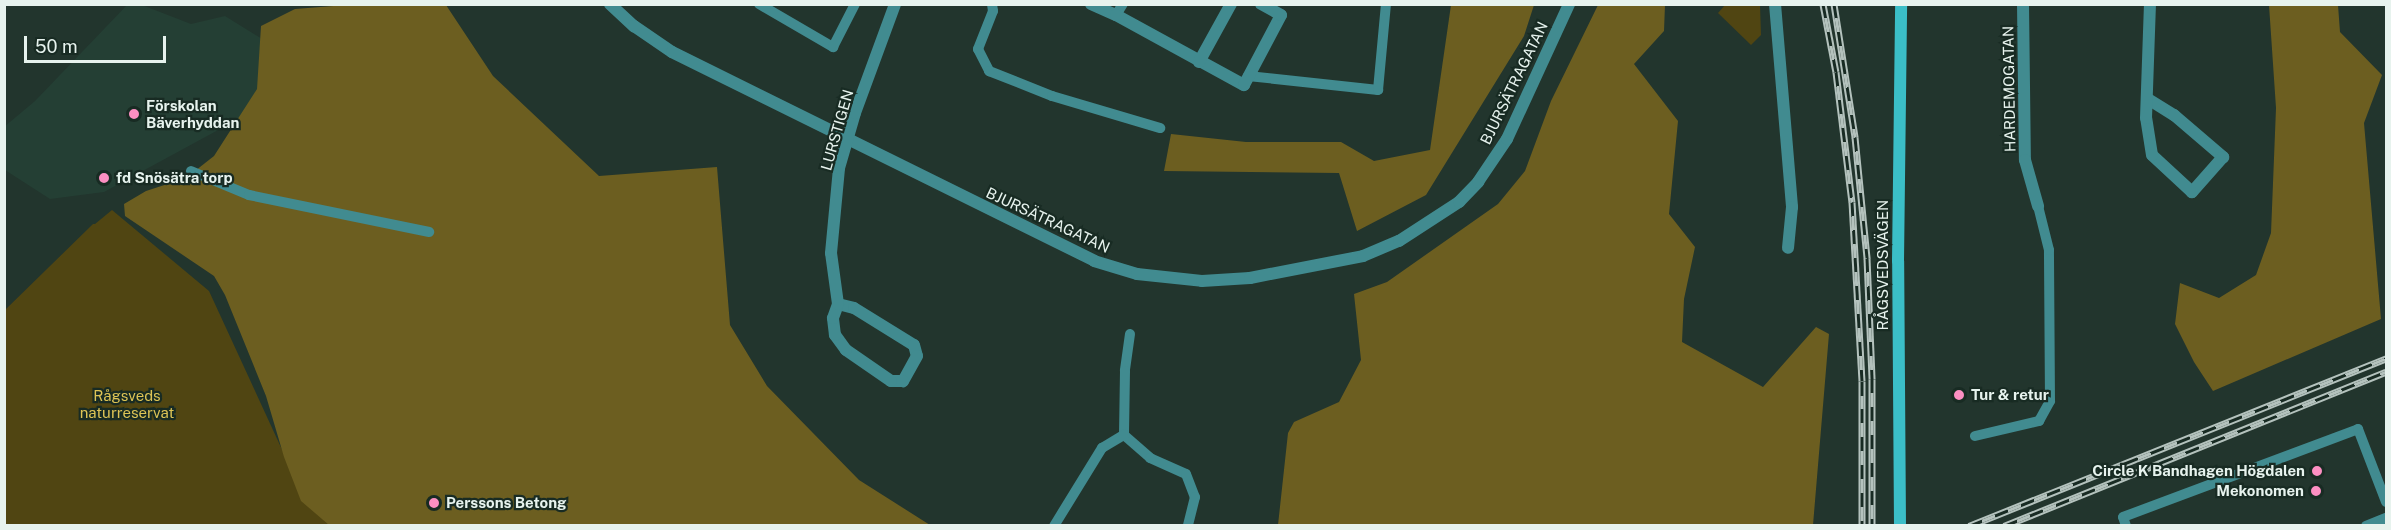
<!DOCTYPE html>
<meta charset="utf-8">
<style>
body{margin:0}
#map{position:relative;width:2391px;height:530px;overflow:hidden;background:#22352d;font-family:"Public Sans",sans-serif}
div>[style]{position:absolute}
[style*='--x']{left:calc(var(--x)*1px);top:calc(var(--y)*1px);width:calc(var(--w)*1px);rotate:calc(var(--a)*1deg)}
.built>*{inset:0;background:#243f34}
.green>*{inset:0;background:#504512}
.forest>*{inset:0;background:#6c5e20}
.lane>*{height:10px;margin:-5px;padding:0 5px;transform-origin:5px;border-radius:5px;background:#418b90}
.street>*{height:12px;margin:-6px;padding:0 6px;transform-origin:6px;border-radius:6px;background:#418b90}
.secondary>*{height:12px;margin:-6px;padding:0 6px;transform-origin:6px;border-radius:6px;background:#3bbec7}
.rail>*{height:7px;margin-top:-3.5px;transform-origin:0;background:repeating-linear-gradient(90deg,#182b23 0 14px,#b4c2bd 0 28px);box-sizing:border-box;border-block:2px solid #b4c2bd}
.dots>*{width:16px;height:16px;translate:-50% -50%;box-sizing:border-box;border:3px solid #182b23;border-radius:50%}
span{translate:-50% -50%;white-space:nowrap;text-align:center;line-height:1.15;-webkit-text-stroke:4.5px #182b23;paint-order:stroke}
.street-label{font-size:15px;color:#e7f3ee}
.poi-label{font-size:15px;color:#e7f3ee;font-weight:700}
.left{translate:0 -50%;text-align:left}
.right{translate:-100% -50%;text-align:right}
.park-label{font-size:15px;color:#ddc455}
.frame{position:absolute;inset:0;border:6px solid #e7f3ee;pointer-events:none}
.scale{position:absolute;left:24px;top:36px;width:142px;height:27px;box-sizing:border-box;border:3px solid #e7f3ee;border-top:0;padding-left:8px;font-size:18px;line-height:21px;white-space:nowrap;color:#e7f3ee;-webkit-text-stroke:4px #182b23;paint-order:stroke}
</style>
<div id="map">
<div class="built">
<i style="clip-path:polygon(127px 5px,142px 5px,191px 24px,225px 16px,272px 45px,281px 96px,104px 192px,50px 199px,5px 170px,4px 127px,35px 101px)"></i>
</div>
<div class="green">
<i style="clip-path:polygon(1725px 5px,1760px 5px,1761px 35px,1751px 45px,1718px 13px)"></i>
<i style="clip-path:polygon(112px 210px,209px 291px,302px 493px,339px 526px,5px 526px,5px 310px,93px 224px,95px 224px)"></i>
</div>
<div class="forest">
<i style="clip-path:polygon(359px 4px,446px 5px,493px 76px,599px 176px,717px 167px,730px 325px,767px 386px,859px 480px,930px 525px,329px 525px,301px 501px,284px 457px,266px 396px,225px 295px,214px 276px,125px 216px,124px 204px,146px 191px,186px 178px,214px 156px,257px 89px,261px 26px,295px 9px)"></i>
<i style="clip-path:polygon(1451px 5px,1534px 5px,1524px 36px,1426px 195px,1357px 231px,1339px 173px,1164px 171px,1171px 134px,1246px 142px,1341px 142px,1374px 161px,1430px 150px)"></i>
<i style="clip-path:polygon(1598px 5px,1665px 5px,1664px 31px,1634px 64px,1678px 121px,1669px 214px,1695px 247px,1684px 299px,1682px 342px,1763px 387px,1816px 327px,1829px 334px,1813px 525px,1278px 525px,1288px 433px,1294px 422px,1339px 402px,1361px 360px,1354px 294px,1387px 282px,1498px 204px,1525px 171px,1551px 101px)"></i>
<i style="clip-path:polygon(2269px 5px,2338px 5px,2340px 32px,2382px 75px,2364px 123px,2381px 319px,2213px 391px,2194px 362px,2175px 324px,2180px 283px,2219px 298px,2256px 275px,2271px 233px,2276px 108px)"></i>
</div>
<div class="lane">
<i style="--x:759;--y:4;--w:86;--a:30.2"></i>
<i style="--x:833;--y:47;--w:48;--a:-62.9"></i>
<i style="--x:992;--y:4;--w:7;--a:82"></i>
<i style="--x:993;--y:11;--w:41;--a:111.5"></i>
<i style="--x:978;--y:49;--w:25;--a:63"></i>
<i style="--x:989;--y:71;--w:68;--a:21.6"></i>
<i style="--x:1052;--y:96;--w:113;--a:16.5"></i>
<i style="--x:1116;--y:15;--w:13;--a:-58"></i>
<i style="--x:1248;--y:76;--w:131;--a:6.1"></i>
<i style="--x:1378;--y:90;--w:86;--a:-84.7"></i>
<i style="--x:191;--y:171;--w:63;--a:22.5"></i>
<i style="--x:249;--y:195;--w:184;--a:11.6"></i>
<i style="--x:1130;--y:334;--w:37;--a:98"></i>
<i style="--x:1125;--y:371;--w:64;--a:90.9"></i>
<i style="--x:1124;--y:435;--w:35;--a:41"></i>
<i style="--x:1150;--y:458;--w:39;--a:24"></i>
<i style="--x:1186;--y:474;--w:25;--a:69"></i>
<i style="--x:1195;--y:497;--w:30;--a:104"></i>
<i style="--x:1975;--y:436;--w:66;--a:-13.2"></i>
<i style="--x:2039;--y:421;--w:23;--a:-61"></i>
<i style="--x:2050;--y:401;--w:151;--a:-90.4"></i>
<i style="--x:2049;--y:250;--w:45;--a:-104"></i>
<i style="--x:1054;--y:526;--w:92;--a:-58.4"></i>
<i style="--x:1102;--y:448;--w:26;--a:-31"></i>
<i style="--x:2126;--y:526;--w:9;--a:-108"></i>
<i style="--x:2123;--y:517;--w:251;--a:-20.5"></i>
<i style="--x:2358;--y:429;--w:78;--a:69"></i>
<i style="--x:2366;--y:526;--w:22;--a:-22"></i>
</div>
<div class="street">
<i style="--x:610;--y:4;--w:33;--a:43"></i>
<i style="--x:634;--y:26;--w:46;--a:34.4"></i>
<i style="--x:672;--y:52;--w:471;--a:26.3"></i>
<i style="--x:1094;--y:261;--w:45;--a:16.8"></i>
<i style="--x:1137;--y:274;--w:65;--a:6.1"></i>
<i style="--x:1202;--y:281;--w:48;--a:-3.6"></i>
<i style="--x:1250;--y:278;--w:115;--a:-11"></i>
<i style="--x:1363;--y:256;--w:39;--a:-23"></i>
<i style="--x:1399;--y:241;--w:72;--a:-33"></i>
<i style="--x:1459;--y:202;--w:28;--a:-46"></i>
<i style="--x:1478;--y:182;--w:52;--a:-56"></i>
<i style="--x:1507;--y:139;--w:149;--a:-65.3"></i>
<i style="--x:1091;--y:4;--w:27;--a:24"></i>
<i style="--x:1116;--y:15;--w:146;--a:28.7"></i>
<i style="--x:1244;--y:85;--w:79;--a:-62.1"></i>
<i style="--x:1281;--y:15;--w:23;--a:-151"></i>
<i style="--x:1775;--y:4;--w:204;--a:85.2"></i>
<i style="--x:1792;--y:207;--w:41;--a:95.6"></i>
<i style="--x:2023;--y:4;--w:156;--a:89.3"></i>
<i style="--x:2025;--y:160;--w:48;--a:74.2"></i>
<i style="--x:1199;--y:62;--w:66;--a:-61.1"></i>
<i style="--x:2148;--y:99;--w:31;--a:32"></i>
<i style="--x:2174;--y:115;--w:65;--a:40.6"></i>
<i style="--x:2223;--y:157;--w:47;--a:131.5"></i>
<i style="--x:2192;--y:192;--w:54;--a:-137.2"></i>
<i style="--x:2152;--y:155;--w:37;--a:-99"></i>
<i style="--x:2146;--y:118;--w:114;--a:-88"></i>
<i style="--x:838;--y:304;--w:16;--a:14"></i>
<i style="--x:854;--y:308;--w:70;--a:31.7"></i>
<i style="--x:914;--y:345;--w:11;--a:75"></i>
<i style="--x:917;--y:356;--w:29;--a:119"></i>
<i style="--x:903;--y:381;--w:12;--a:180"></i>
<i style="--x:891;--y:381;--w:55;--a:-145.4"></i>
<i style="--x:846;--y:350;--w:19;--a:-126"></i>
<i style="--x:835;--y:335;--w:17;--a:-97"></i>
<i style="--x:833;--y:318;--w:15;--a:-70"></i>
<i style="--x:838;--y:304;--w:51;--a:-97.8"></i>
<i style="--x:831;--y:253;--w:85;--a:-84.6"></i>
<i style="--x:839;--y:168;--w:57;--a:-73.8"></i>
<i style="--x:855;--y:113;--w:116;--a:-69.8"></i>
</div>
<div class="secondary">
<i style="--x:1900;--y:526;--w:265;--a:-90.4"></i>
<i style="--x:1898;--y:261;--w:257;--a:-89.3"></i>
</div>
<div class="rail">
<i style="--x:1823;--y:4;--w:69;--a:79.2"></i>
<i style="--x:1836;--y:72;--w:131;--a:83"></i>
<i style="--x:1852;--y:202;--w:179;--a:86.8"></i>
<i style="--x:1862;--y:381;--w:145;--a:90"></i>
<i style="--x:1834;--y:4;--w:135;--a:81"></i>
<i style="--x:1855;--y:137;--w:122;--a:84.3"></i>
<i style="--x:1867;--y:258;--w:121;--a:87.6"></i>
<i style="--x:1872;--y:379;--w:147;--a:90"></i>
<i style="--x:1969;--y:526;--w:450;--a:-21.9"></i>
<i style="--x:2004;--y:526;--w:412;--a:-22"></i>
</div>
<div class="dots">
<i style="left:134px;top:114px;background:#fc8fc2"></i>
<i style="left:104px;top:178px;background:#fc8fc2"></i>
<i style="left:1959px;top:395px;background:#fc8fc2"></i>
<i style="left:2317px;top:471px;background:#fc8fc2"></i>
<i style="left:2316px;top:491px;background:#fc8fc2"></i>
<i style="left:434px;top:503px;background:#fc8fc2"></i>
</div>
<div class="street-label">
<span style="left:1514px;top:83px;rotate:-64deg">BJURSÄTRAGATAN</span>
<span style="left:2009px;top:89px;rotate:-91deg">HARDEMOGATAN</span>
<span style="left:837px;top:130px;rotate:-74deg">LURSTIGEN</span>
<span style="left:1048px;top:220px;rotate:25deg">BJURSÄTRAGATAN</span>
<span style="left:1883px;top:265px;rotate:-90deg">RÅGSVEDSVÄGEN</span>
</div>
<div class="poi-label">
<span class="left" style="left:146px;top:114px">Förskolan<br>Bäverhyddan</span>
<span class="left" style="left:116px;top:178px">fd Snösätra torp</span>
<span class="left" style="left:1971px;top:395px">Tur &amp; retur</span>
<span class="right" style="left:2305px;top:471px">Circle K Bandhagen Högdalen</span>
<span class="right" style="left:2304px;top:491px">Mekonomen</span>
<span class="left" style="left:446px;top:503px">Perssons Betong</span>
</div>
<div class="park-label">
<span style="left:127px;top:404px">Rågsveds<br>naturreservat</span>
</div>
<div class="frame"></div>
<div class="scale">50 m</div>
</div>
